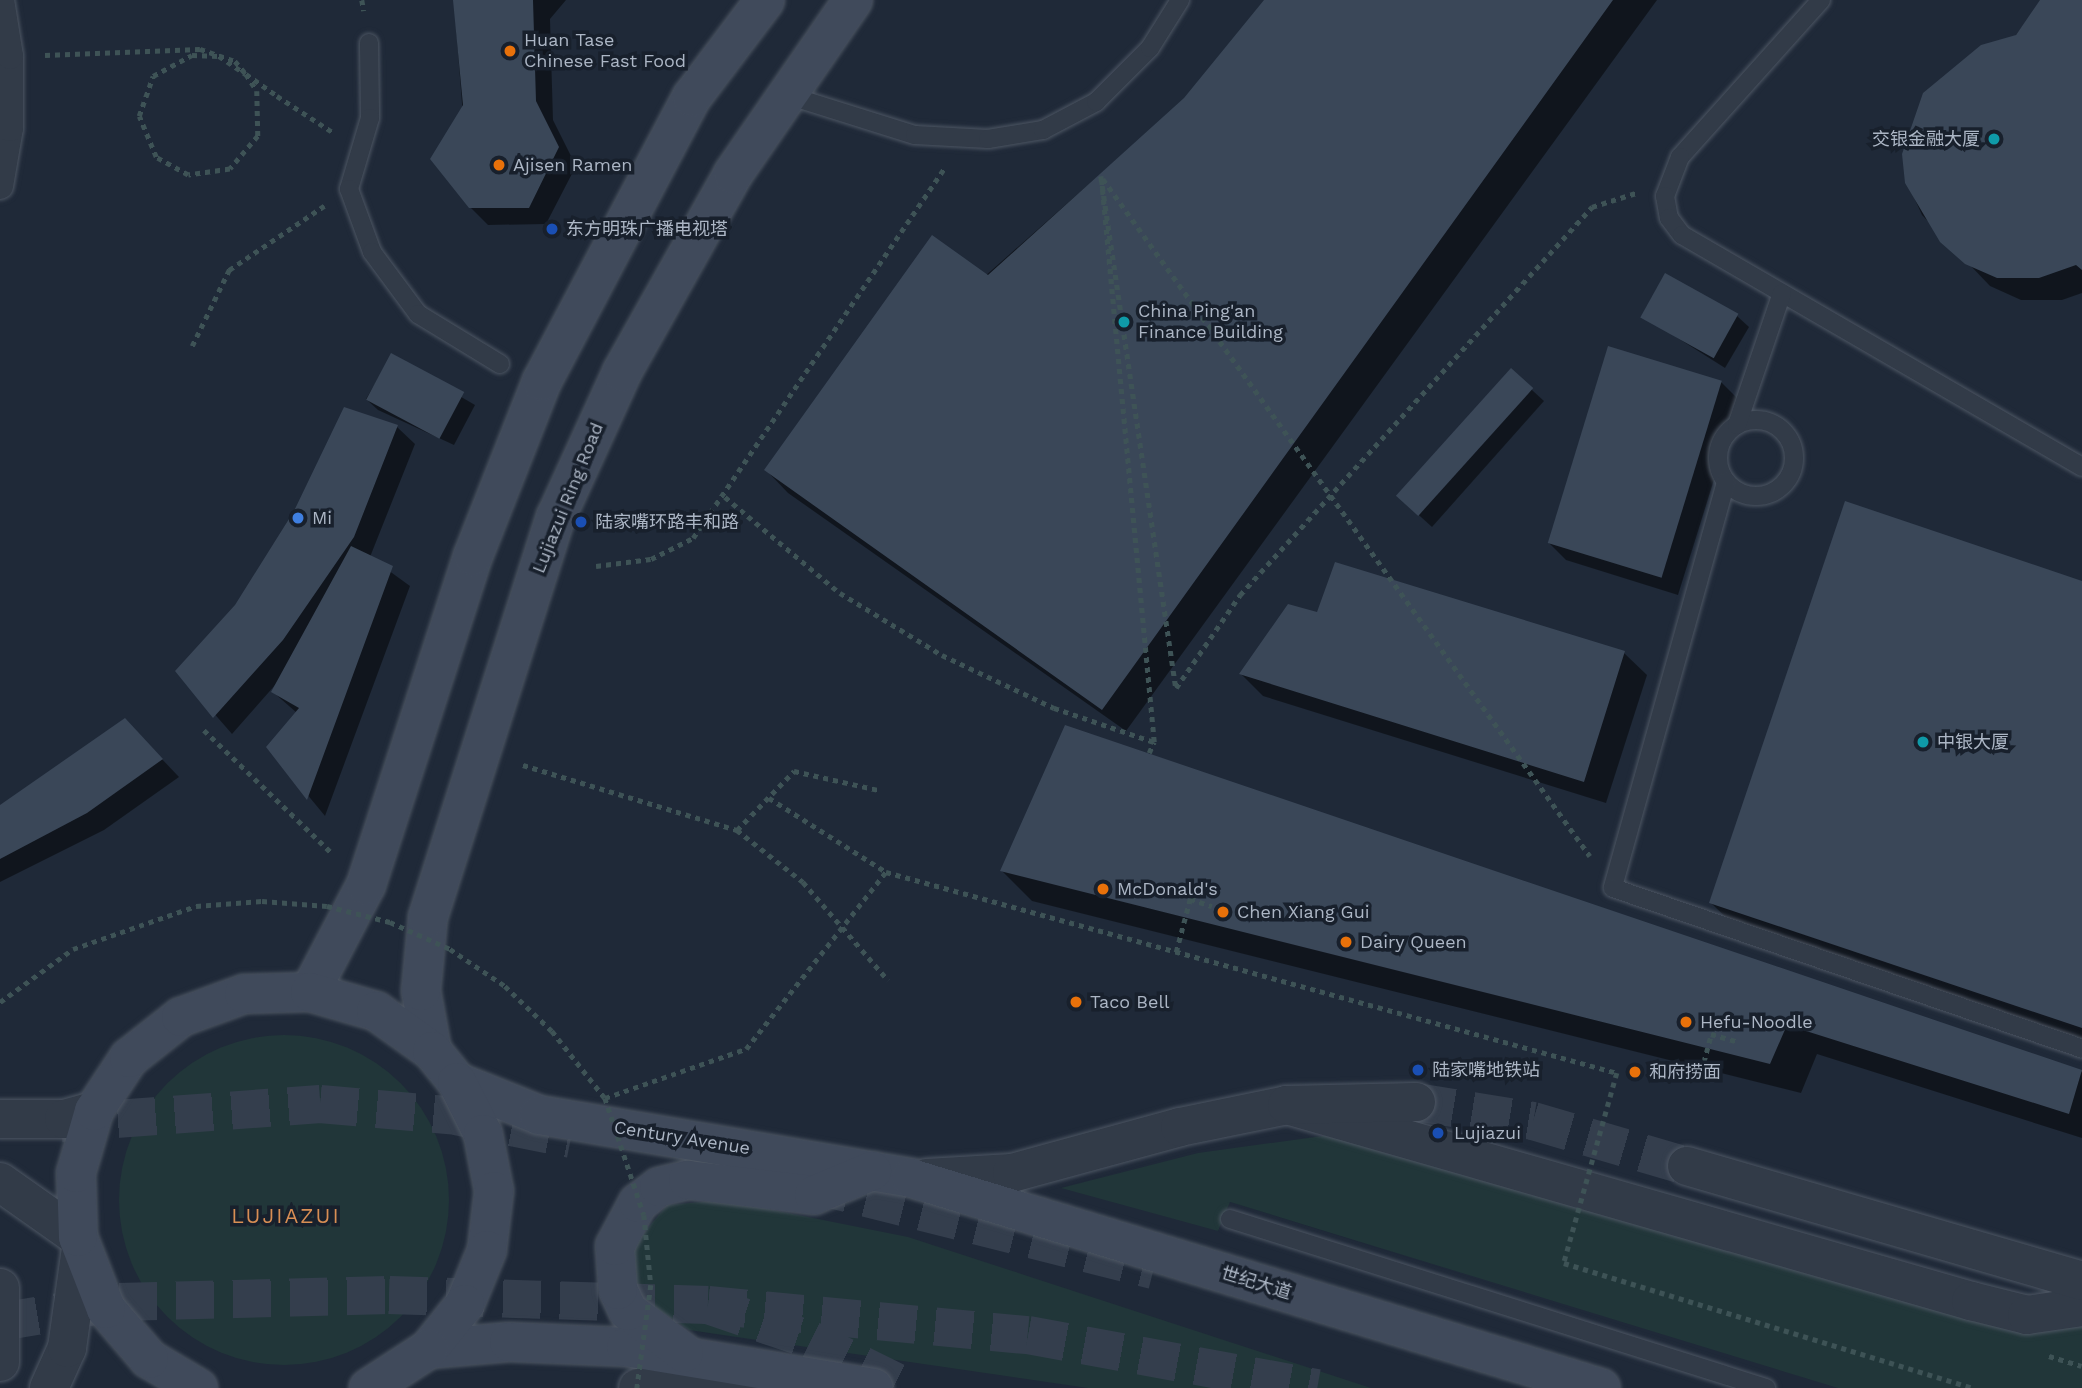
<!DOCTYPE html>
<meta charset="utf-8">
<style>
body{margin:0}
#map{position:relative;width:2082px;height:1388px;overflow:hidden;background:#1f2938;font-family:"Work Sans","Noto Sans SC",sans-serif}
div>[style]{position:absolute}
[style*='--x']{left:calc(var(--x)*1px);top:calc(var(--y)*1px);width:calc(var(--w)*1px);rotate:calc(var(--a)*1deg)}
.green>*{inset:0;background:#213639}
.round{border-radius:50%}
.shadow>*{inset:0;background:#0007}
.building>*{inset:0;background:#3a4758;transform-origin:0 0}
.tertiary-tunnel>*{height:38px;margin-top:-19px;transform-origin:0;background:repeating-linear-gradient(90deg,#343e4d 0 38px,transparent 0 57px)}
.primary-tunnel>*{height:38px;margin-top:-19px;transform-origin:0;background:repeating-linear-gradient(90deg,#343e4d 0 38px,transparent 0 57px)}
.trunk-tunnel>*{height:38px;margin-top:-19px;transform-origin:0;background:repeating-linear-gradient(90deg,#343e4d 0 38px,transparent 0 57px)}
.path>*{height:4.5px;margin-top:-2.25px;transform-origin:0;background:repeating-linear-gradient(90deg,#3e5356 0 5px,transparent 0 10px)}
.roads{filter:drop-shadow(0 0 2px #4d5663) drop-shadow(0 0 2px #4d5663)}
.service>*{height:18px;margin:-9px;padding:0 9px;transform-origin:9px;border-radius:9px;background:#323b48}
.service>.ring{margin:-9px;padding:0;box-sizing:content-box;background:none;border:18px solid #323b48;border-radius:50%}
.pedestrian>*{height:26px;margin:-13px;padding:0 13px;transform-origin:13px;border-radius:13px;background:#323b48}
.tertiary>*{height:38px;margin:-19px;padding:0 19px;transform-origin:19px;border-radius:19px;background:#323b48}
.secondary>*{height:38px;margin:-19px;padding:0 19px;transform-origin:19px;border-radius:19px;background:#404a5b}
.path-bridge>*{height:4.5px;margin-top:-2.25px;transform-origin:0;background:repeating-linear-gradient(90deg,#3e5356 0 5px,transparent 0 10px)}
.dots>*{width:19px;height:19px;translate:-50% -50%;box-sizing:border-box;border:4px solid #18202c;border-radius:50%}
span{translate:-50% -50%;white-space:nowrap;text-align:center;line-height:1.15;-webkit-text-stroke:7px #18202c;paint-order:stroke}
.poi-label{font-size:18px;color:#acb6c5}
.left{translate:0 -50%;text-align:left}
.right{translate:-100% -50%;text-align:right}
.street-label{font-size:18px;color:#acb6c5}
.quarter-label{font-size:21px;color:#d88e54;letter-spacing:2px}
</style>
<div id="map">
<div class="green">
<i class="round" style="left:119px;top:1035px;width:330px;height:330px"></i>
<i style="clip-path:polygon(1344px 1133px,2082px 1320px,2082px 1388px,1838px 1388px,1230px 1202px,1218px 1231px,1061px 1188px,1198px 1153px)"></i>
<i style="clip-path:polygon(723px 1200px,908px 1237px,1371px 1388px,1088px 1388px,689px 1330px,633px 1293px,628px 1252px,667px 1205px)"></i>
</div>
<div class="shadow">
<i style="clip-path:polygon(454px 0,566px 0,550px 19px,553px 120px,576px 166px,546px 224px,488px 225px,470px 207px)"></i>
<i style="clip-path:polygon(1266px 0,1657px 0,1126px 731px,788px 493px,766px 470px,1185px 99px)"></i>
<i style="clip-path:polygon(2042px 0,2082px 0,2082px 293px,2062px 300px,2021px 300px,1990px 286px,1922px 215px,1907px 182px)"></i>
<i style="clip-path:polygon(1643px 316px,1737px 316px,1749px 327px,1725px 368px)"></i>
<i style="clip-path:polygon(391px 356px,475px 405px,454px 445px,378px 410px,366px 399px)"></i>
<i style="clip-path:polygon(1511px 371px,1544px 401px,1432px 527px,1411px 508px)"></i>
<i style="clip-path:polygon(1721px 382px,1739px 400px,1678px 595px,1566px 560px,1549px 543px)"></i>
<i style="clip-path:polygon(397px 427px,415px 444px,370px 557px,410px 586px,325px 816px,268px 747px,297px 713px,273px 692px,276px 684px,232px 734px,177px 671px)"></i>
<i style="clip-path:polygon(2082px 582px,2082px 1047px,1742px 933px,1711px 903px)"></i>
<i style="clip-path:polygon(1319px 614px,1624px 653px,1647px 675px,1606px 803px,1263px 696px,1241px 674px)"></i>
<i style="clip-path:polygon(1066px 727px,2082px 1072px,2082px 1138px,1817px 1054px,1801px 1093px,1032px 901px,1002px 871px)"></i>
<i style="clip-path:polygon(142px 738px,179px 777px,104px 830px,0 882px,0 807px)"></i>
</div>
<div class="building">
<i style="clip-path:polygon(453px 0,533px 0,536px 101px,559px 147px,529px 208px,469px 208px,430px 159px,463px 105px)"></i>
<i style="clip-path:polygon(1264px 0,1613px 0,1102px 710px,764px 470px,932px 235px,988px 275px,1184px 98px)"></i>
<i style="clip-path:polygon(2040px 0,2082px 0,2082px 270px,2076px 265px,2039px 278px,1997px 278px,1965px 264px,1940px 242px,1905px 183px,1902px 154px,1923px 93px,1981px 45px,2016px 35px)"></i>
<i style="left:1665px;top:273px;width:84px;height:51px;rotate:29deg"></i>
<i style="left:1608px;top:346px;width:119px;height:206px;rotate:17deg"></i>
<i style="left:391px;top:353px;width:83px;height:53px;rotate:28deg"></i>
<i style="left:1511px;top:368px;width:30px;height:172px;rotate:42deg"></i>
<i style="clip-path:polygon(344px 407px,398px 425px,354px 537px,283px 640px,213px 718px,175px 671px,235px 605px,294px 511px)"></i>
<i style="clip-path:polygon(1845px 501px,2082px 581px,2082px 1028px,1709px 903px)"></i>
<i style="clip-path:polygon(351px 546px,393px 566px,307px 800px,266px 747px,299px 708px,271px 692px)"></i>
<i style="clip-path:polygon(1335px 562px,1625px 651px,1584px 782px,1239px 674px,1288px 604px,1317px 612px)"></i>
<i style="clip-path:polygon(125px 718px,163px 759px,87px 813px,0 859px,0 805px)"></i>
<i style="clip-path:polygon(1065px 725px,2082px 1070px,2069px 1114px,1787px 1025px,1770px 1064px,1000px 871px)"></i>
</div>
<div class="tertiary-tunnel">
<i style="--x:1416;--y:1102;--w:119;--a:9.2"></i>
<i style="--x:1533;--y:1121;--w:160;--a:16.3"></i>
</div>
<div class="primary-tunnel">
<i style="--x:811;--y:1184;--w:353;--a:14.1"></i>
<i style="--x:708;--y:1305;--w:321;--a:5.4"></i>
<i style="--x:1028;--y:1335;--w:294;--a:10.4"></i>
</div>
<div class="trunk-tunnel">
<i style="--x:61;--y:1123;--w:260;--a:-4.2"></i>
<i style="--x:320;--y:1104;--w:137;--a:5"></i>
<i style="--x:456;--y:1116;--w:117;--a:11.3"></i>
<i style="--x:0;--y:1322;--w:121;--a:-9.5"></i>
<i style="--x:119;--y:1302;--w:270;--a:-1.5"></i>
<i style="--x:389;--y:1295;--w:319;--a:1.8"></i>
<i style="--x:708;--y:1305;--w:109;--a:18.8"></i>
<i style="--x:811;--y:1340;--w:108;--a:26.3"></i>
</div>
<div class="path">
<i style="--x:362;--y:0;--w:11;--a:80"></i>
<i style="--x:45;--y:55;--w:155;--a:-2.2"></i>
<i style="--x:200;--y:49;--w:37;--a:19"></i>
<i style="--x:235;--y:61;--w:17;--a:50"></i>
<i style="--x:246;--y:74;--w:20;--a:57"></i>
<i style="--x:257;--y:91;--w:45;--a:88.7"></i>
<i style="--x:258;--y:136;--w:43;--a:130.3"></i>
<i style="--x:230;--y:169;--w:42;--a:171.9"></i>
<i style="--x:188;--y:175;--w:37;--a:-151"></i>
<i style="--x:156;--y:157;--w:44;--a:-112.5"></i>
<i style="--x:139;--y:116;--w:42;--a:-70.7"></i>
<i style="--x:153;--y:76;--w:44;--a:-28.3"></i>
<i style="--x:192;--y:55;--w:27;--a:2"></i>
<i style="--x:219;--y:56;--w:32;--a:34"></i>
<i style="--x:246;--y:74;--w:38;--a:35"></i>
<i style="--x:277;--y:96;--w:68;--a:33"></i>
<i style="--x:1103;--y:179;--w:834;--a:54.27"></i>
<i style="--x:192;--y:346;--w:85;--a:-64"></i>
<i style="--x:229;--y:270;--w:115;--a:-34"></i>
<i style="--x:725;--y:497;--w:150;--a:39.9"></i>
<i style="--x:840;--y:593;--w:119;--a:31.3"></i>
<i style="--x:942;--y:655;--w:124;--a:25.3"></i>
<i style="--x:1054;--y:708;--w:106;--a:18.8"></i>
<i style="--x:596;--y:566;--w:55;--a:-7.3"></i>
<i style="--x:651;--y:559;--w:47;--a:-26.6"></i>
<i style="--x:693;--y:538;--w:448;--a:-55.8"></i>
<i style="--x:204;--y:730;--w:178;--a:43.9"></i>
<i style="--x:1149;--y:753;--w:12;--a:-66"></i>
<i style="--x:1154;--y:742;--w:568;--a:-95.35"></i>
<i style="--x:1101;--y:176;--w:517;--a:81.67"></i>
<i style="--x:1176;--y:688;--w:113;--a:-55.5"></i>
<i style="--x:1240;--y:595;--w:524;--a:-47.79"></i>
<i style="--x:1592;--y:207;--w:46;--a:-17.7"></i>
<i style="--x:523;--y:765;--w:224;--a:16.9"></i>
<i style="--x:737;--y:830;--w:82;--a:-46"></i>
<i style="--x:794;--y:771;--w:86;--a:12.7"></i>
<i style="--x:769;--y:798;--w:138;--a:32.3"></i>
<i style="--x:737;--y:830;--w:84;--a:38.2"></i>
<i style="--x:803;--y:882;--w:130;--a:49.1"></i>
<i style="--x:1176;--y:952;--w:55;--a:-75.2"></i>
<i style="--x:1190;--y:899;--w:23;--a:18"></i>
<i style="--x:1701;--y:1072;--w:39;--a:-75"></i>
<i style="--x:1711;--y:1034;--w:26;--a:16"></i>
<i style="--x:2049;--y:1356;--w:34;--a:17"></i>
</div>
<div class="roads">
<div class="service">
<i style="--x:1821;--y:0;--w:211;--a:131.9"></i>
<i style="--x:1680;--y:157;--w:42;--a:111"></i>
<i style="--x:1665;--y:196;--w:22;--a:80"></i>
<i style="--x:1669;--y:218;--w:21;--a:53"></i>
<i style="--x:1682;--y:235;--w:462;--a:30.1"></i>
<i style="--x:369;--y:43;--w:75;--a:89.2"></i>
<i style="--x:370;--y:118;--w:74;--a:106.5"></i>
<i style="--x:349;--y:189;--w:67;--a:69.9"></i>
<i style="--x:372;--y:252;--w:77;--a:53.4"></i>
<i style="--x:418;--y:314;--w:96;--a:31.4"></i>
<i style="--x:787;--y:95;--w:134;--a:17.4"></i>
<i style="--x:915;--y:135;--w:73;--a:3.1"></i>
<i style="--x:988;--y:139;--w:56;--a:-9.3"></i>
<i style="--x:1043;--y:130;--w:60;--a:-27.8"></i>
<i style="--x:1096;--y:102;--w:76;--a:-45"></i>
<i style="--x:1150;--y:48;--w:57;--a:-58"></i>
<i class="ring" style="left:1718px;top:420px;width:58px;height:58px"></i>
<i style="--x:1737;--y:425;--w:139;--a:-71.2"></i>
<i style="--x:1726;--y:482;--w:421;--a:105.6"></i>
<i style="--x:1613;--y:888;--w:496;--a:18.9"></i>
<i style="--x:1230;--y:1219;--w:562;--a:17.5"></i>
</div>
<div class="pedestrian">
<i style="--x:0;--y:186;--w:59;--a:-80.2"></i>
<i style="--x:10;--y:128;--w:72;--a:-90"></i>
<i style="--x:10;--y:56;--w:57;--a:-99.1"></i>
</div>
<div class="tertiary">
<i style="--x:1287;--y:1105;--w:712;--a:15.99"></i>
<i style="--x:1971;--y:1301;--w:58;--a:14"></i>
<i style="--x:2027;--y:1315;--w:56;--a:-8.3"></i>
<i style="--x:0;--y:1119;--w:64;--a:0"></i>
<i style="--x:64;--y:1119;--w:31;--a:-15"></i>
<i style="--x:1687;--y:1166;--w:411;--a:16.2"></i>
<i style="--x:927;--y:1178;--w:85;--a:-3.4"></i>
<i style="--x:1012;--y:1173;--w:174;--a:-15.3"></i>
<i style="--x:1180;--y:1127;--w:109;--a:-11.6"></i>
<i style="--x:1287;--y:1105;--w:129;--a:-1.3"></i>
<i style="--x:0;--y:1182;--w:95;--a:35.2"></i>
<i style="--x:0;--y:1288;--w:74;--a:90"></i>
<i style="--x:49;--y:1388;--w:44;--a:-65.8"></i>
<i style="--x:67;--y:1348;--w:101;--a:-82"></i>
<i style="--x:638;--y:1388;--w:144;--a:-4.4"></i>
</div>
<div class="secondary">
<i style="--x:310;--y:992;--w:121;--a:-62.4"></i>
<i style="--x:366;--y:885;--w:346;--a:-72"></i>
<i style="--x:473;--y:556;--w:188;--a:-68.5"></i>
<i style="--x:542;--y:381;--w:321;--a:-62.2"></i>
<i style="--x:692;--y:97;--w:121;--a:-53"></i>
<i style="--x:432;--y:1051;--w:61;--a:-100.4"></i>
<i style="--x:421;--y:991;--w:74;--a:-84.6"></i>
<i style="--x:428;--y:917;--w:420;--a:-72.3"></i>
<i style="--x:556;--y:517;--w:159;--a:-65.5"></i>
<i style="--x:622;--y:372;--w:227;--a:-60.7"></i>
<i style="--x:733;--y:174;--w:211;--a:-55.4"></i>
<i style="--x:457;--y:1082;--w:88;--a:21.9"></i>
<i style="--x:539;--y:1115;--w:377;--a:9.6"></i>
<i style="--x:911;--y:1178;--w:721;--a:16.93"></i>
<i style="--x:429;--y:1349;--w:80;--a:-5"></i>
<i style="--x:509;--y:1342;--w:117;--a:2.4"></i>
<i style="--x:626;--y:1347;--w:251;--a:9.4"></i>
<i style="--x:684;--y:1353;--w:70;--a:-143.1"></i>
<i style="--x:628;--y:1311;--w:23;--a:-115"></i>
<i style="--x:618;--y:1290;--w:44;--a:-93.9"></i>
<i style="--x:615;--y:1246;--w:49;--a:-61.9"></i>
<i style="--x:638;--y:1203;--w:26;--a:-37"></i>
<i style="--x:659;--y:1187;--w:30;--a:-14"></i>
<i style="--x:688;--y:1180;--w:127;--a:6.8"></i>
<i style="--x:814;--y:1195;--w:63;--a:-22.5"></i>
<i style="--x:198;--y:1388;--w:57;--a:-149.4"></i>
<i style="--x:149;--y:1359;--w:66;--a:-130.7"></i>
<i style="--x:106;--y:1309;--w:77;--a:-111.3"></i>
<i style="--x:78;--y:1237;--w:64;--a:-91.8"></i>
<i style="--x:76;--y:1173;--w:65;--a:-73.8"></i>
<i style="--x:94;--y:1111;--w:64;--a:-56.6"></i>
<i style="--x:129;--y:1058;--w:66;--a:-38.3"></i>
<i style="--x:181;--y:1017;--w:67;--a:-20.1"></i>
<i style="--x:244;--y:994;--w:66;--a:-1.7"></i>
<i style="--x:310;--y:992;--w:69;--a:16.1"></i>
<i style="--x:376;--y:1011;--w:69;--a:35.5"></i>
<i style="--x:432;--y:1051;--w:40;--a:51"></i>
<i style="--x:457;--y:1082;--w:58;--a:63.4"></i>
<i style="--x:483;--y:1134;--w:58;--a:79.1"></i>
<i style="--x:494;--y:1191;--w:59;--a:96.8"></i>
<i style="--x:487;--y:1250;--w:58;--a:112.2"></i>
<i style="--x:465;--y:1304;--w:58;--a:128.7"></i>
<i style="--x:429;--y:1349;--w:72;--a:147"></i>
</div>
</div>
<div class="path-bridge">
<i style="--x:0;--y:1002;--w:90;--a:-36"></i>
<i style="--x:73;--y:949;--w:130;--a:-19.3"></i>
<i style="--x:196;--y:906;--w:66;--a:-4.3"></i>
<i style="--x:262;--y:901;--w:65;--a:4.4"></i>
<i style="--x:327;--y:906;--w:65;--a:14.3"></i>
<i style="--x:390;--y:922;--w:66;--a:24.2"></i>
<i style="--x:450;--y:949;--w:66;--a:33.9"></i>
<i style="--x:505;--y:986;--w:65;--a:43.8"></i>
<i style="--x:552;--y:1031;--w:85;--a:51.7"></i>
<i style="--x:605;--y:1098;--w:123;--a:71.6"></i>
<i style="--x:644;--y:1215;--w:70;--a:84.3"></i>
<i style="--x:651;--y:1285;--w:104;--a:97.7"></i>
<i style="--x:605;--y:1098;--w:149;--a:-19.2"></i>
<i style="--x:746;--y:1049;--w:226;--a:-51.7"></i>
<i style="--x:886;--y:872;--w:758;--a:15.37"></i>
<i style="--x:1617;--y:1073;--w:197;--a:105.6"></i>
<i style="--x:1564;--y:1263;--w:429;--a:17"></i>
</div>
<div class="dots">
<i style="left:510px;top:51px;background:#e8710a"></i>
<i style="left:1994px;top:139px;background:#0f9aa8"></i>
<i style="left:499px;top:165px;background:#e8710a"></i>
<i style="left:552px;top:229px;background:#1a4fb4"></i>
<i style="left:1124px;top:322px;background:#0f9aa8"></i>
<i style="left:298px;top:518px;background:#3f7fe0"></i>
<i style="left:581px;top:522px;background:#1a4fb4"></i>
<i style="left:1923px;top:742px;background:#0f9aa8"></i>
<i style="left:1103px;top:889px;background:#e8710a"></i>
<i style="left:1223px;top:912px;background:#e8710a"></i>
<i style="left:1346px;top:942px;background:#e8710a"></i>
<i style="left:1076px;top:1002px;background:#e8710a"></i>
<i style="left:1686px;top:1022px;background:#e8710a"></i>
<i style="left:1418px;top:1070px;background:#1a4fb4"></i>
<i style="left:1635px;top:1072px;background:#e8710a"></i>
<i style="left:1438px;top:1133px;background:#1a4fb4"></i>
</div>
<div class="poi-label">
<span class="left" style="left:524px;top:51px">Huan Tase<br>Chinese Fast Food</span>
<span class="right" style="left:1980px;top:139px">交银金融大厦</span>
<span class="left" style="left:513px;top:165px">Ajisen Ramen</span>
<span class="left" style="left:566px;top:229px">东方明珠广播电视塔</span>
<span class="left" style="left:1138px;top:322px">China Ping'an<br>Finance Building</span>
<span class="left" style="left:312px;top:518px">Mi</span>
<span class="left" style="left:595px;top:522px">陆家嘴环路丰和路</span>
<span class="left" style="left:1937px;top:742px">中银大厦</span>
<span class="left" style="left:1117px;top:889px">McDonald's</span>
<span class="left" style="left:1237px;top:912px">Chen Xiang Gui</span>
<span class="left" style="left:1360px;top:942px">Dairy Queen</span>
<span class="left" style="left:1090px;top:1002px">Taco Bell</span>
<span class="left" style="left:1700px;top:1022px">Hefu-Noodle</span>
<span class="left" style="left:1432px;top:1070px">陆家嘴地铁站</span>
<span class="left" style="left:1649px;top:1072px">和府捞面</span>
<span class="left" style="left:1454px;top:1133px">Lujiazui</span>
</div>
<div class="street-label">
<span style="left:568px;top:498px;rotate:-68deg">Lujiazui Ring Road</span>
<span style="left:682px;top:1138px;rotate:9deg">Century Avenue</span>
<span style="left:1256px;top:1283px;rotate:17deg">世纪大道</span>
</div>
<div class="quarter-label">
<span style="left:286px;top:1216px">LUJIAZUI</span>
</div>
</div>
